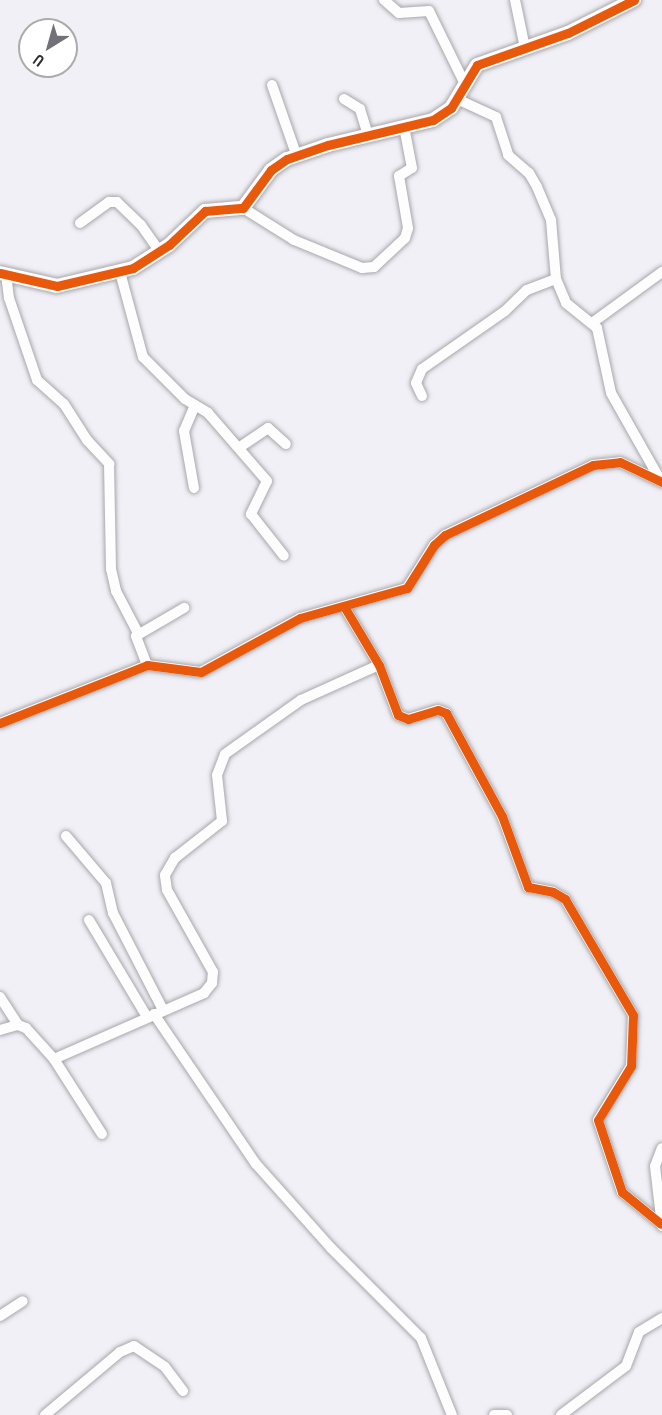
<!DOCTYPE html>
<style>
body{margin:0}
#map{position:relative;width:662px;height:1415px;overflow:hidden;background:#f0f0f6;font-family:"PT Sans Narrow",sans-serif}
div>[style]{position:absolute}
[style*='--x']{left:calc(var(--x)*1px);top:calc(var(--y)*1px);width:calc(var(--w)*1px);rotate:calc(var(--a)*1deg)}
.roads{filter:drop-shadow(0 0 2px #a7a7ac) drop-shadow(0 0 2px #a7a7ac)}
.street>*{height:10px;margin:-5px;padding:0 5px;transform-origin:5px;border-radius:5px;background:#fdfdfe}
.secondary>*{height:14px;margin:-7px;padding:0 7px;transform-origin:7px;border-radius:7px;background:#fdfdfe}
.cycleway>*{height:9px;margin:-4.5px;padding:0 4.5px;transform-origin:4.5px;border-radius:4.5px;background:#e8590c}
span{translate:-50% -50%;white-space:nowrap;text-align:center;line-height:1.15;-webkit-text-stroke:4.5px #fff;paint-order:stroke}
.north{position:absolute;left:18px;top:18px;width:60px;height:60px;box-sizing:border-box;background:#fff;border:2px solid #ababad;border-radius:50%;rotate:217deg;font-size:16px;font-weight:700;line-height:24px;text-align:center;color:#2d2d32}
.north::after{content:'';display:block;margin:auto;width:21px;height:27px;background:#717177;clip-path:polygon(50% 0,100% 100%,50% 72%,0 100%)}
</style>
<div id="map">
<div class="roads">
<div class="street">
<i style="--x:384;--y:0;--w:20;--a:41"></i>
<i style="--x:399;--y:13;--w:30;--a:-4"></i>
<i style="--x:429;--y:11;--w:79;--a:63.8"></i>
<i style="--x:515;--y:0;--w:49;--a:78.2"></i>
<i style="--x:272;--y:85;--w:73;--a:70.8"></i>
<i style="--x:344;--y:99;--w:19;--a:32"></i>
<i style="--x:360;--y:109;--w:28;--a:73"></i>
<i style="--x:457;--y:99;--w:43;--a:24.8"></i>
<i style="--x:496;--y:117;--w:40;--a:72"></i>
<i style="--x:508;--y:155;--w:28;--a:41"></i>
<i style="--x:529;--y:173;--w:16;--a:60"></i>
<i style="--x:537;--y:187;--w:36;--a:67"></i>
<i style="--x:551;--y:220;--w:59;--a:85.2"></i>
<i style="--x:556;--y:279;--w:26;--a:67"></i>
<i style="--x:566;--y:303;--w:40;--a:39"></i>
<i style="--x:597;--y:328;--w:66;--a:77.8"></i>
<i style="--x:611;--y:393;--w:98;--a:60.5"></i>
<i style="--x:243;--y:208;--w:60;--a:32.1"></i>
<i style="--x:294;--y:240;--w:74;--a:22.4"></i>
<i style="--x:362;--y:268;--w:12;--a:-5"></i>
<i style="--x:374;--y:267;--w:42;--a:-43.1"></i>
<i style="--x:405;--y:238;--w:10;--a:-73"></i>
<i style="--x:408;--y:228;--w:53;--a:-99.8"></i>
<i style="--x:399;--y:176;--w:15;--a:-32"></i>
<i style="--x:412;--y:168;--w:42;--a:-101"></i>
<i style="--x:80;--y:223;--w:36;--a:-36"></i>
<i style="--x:109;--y:202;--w:8;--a:0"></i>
<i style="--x:117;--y:202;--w:33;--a:44"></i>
<i style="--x:141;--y:225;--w:32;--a:55"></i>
<i style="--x:120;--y:272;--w:88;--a:74.9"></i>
<i style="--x:143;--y:357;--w:59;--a:45"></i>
<i style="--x:185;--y:399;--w:27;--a:31"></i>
<i style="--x:208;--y:413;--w:90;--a:49.1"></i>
<i style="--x:267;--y:481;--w:37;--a:116"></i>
<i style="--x:251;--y:514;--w:53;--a:51.8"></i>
<i style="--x:6;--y:274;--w:24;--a:83"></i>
<i style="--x:9;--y:298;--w:87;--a:71.1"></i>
<i style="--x:37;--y:380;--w:36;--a:42"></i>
<i style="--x:64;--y:404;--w:43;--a:57.4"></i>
<i style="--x:87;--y:440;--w:33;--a:47"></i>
<i style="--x:109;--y:464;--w:105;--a:88.9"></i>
<i style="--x:111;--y:569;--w:23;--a:77"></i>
<i style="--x:116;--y:591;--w:47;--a:62.4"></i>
<i style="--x:592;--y:323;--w:87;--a:-36.1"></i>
<i style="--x:422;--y:396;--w:14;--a:-115"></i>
<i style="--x:416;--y:383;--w:15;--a:-67"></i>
<i style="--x:422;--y:369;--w:101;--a:-34.9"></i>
<i style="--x:505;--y:311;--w:30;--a:-44"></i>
<i style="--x:527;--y:290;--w:31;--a:-21"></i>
<i style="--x:240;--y:447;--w:34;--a:-34"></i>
<i style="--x:268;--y:428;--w:24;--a:42"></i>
<i style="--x:194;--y:488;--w:58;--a:-100"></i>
<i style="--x:184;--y:431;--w:28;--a:-67"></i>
<i style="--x:345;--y:608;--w:66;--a:59.2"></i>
<i style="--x:379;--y:665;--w:53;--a:69.2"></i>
<i style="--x:398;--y:715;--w:11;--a:22"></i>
<i style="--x:408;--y:719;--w:31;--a:-17"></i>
<i style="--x:438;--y:710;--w:9;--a:21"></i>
<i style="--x:446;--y:713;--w:117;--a:61.5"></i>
<i style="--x:502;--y:816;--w:76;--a:69.9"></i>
<i style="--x:528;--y:887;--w:25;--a:11"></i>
<i style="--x:553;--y:892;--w:14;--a:30"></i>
<i style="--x:565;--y:899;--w:134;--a:59.6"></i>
<i style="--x:633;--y:1015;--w:51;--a:92.2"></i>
<i style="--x:631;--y:1066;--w:63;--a:121.4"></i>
<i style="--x:598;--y:1120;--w:76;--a:71.6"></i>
<i style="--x:622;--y:1192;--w:50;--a:39.4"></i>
<i style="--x:147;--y:665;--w:31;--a:-111"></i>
<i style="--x:136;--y:636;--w:56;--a:-30.3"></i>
<i style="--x:0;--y:723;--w:158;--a:-21.5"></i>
<i style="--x:147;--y:665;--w:54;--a:7.4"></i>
<i style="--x:201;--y:672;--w:113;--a:-28.6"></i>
<i style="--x:300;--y:618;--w:111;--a:-15.7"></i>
<i style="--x:407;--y:588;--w:51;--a:-57.9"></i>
<i style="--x:434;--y:545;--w:15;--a:-42"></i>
<i style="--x:445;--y:535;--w:164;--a:-25.3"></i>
<i style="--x:593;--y:465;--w:27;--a:-6"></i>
<i style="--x:620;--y:462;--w:47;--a:25.5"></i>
<i style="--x:66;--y:836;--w:62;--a:49.6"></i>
<i style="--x:106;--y:883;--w:31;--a:77"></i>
<i style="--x:113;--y:913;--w:109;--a:62.7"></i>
<i style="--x:89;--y:920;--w:113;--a:59.1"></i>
<i style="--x:0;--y:997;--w:33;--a:57"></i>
<i style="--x:154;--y:1014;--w:181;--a:55.8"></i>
<i style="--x:256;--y:1164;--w:113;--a:48.2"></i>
<i style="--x:331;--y:1248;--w:127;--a:45"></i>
<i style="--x:421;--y:1338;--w:83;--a:68.1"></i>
<i style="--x:0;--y:1030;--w:19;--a:-16"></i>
<i style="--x:18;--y:1025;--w:9;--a:21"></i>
<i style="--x:26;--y:1028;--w:42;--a:47.9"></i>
<i style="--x:54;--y:1059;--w:164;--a:-23.7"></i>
<i style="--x:204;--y:993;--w:13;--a:-51"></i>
<i style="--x:212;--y:983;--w:11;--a:-85"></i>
<i style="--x:213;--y:972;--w:94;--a:-119.3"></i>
<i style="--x:167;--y:890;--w:15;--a:-98"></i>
<i style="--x:165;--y:875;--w:20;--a:-60"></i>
<i style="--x:175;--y:858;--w:60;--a:-38.2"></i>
<i style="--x:222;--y:821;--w:46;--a:-96.2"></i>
<i style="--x:217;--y:775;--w:22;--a:-69"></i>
<i style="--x:225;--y:754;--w:93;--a:-35.4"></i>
<i style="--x:301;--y:700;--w:85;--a:-24.2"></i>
<i style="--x:54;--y:1059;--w:89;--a:57.4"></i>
<i style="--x:662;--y:1226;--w:60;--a:-96.7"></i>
<i style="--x:655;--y:1166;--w:19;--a:-69"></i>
<i style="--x:0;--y:1316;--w:27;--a:-33"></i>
<i style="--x:45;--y:1415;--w:98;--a:-40"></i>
<i style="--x:120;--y:1352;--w:15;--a:-23"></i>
<i style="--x:134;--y:1346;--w:37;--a:34"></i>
<i style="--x:165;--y:1367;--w:30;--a:53"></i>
<i style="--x:494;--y:1415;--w:13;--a:0"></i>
<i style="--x:561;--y:1415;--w:81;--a:-37"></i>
<i style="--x:626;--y:1366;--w:36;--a:-69"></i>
<i style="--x:639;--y:1332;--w:27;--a:-31"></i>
</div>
<div class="secondary">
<i style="--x:0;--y:273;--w:58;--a:12.8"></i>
<i style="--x:57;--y:286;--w:78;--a:-13.3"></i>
<i style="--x:133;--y:268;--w:43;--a:-32.6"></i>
<i style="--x:169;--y:245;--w:50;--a:-43.4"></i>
<i style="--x:205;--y:211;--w:38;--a:-5"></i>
<i style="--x:243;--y:208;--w:47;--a:-53.6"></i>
<i style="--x:271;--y:170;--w:19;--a:-35"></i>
<i style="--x:287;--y:159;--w:43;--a:-18.9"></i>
<i style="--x:328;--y:145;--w:108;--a:-13.4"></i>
<i style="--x:433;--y:120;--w:22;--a:-34"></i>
<i style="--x:451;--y:108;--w:50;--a:-58.8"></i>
<i style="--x:477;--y:65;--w:96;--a:-19.4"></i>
<i style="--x:568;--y:33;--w:74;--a:-26.6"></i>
</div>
</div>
<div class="cycleway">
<i style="--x:0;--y:273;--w:58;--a:12.8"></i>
<i style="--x:57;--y:286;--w:78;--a:-13.3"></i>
<i style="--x:133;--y:268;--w:43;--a:-32.6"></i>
<i style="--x:169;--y:245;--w:50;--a:-43.4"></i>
<i style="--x:205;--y:211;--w:38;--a:-5"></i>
<i style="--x:243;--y:208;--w:47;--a:-53.6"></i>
<i style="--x:271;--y:170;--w:19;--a:-35"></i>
<i style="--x:287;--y:159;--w:43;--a:-18.9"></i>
<i style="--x:328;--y:145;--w:108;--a:-13.4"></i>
<i style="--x:433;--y:120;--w:22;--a:-34"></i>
<i style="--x:451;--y:108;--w:50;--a:-58.8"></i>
<i style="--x:477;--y:65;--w:96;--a:-19.4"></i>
<i style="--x:568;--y:33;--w:74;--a:-26.6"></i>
<i style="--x:345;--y:608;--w:66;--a:59.2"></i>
<i style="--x:379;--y:665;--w:53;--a:69.2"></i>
<i style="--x:398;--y:715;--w:11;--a:22"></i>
<i style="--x:408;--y:719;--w:31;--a:-17"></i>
<i style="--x:438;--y:710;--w:9;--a:21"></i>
<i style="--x:446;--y:713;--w:117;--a:61.5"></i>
<i style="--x:502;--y:816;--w:76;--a:69.9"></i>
<i style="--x:528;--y:887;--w:25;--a:11"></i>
<i style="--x:553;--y:892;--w:14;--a:30"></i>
<i style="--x:565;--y:899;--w:134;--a:59.6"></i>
<i style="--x:633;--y:1015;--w:51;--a:92.2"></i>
<i style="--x:631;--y:1066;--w:63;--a:121.4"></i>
<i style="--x:598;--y:1120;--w:76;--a:71.6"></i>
<i style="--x:622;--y:1192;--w:50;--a:39.4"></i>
<i style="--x:0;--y:723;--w:158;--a:-21.5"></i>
<i style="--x:147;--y:665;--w:54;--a:7.4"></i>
<i style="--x:201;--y:672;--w:113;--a:-28.6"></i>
<i style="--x:300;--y:618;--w:111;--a:-15.7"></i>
<i style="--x:407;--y:588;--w:51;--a:-57.9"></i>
<i style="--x:434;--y:545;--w:15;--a:-42"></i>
<i style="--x:445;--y:535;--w:164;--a:-25.3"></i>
<i style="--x:593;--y:465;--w:27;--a:-6"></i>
<i style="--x:620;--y:462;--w:47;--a:25.5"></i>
</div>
<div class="north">U</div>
</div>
